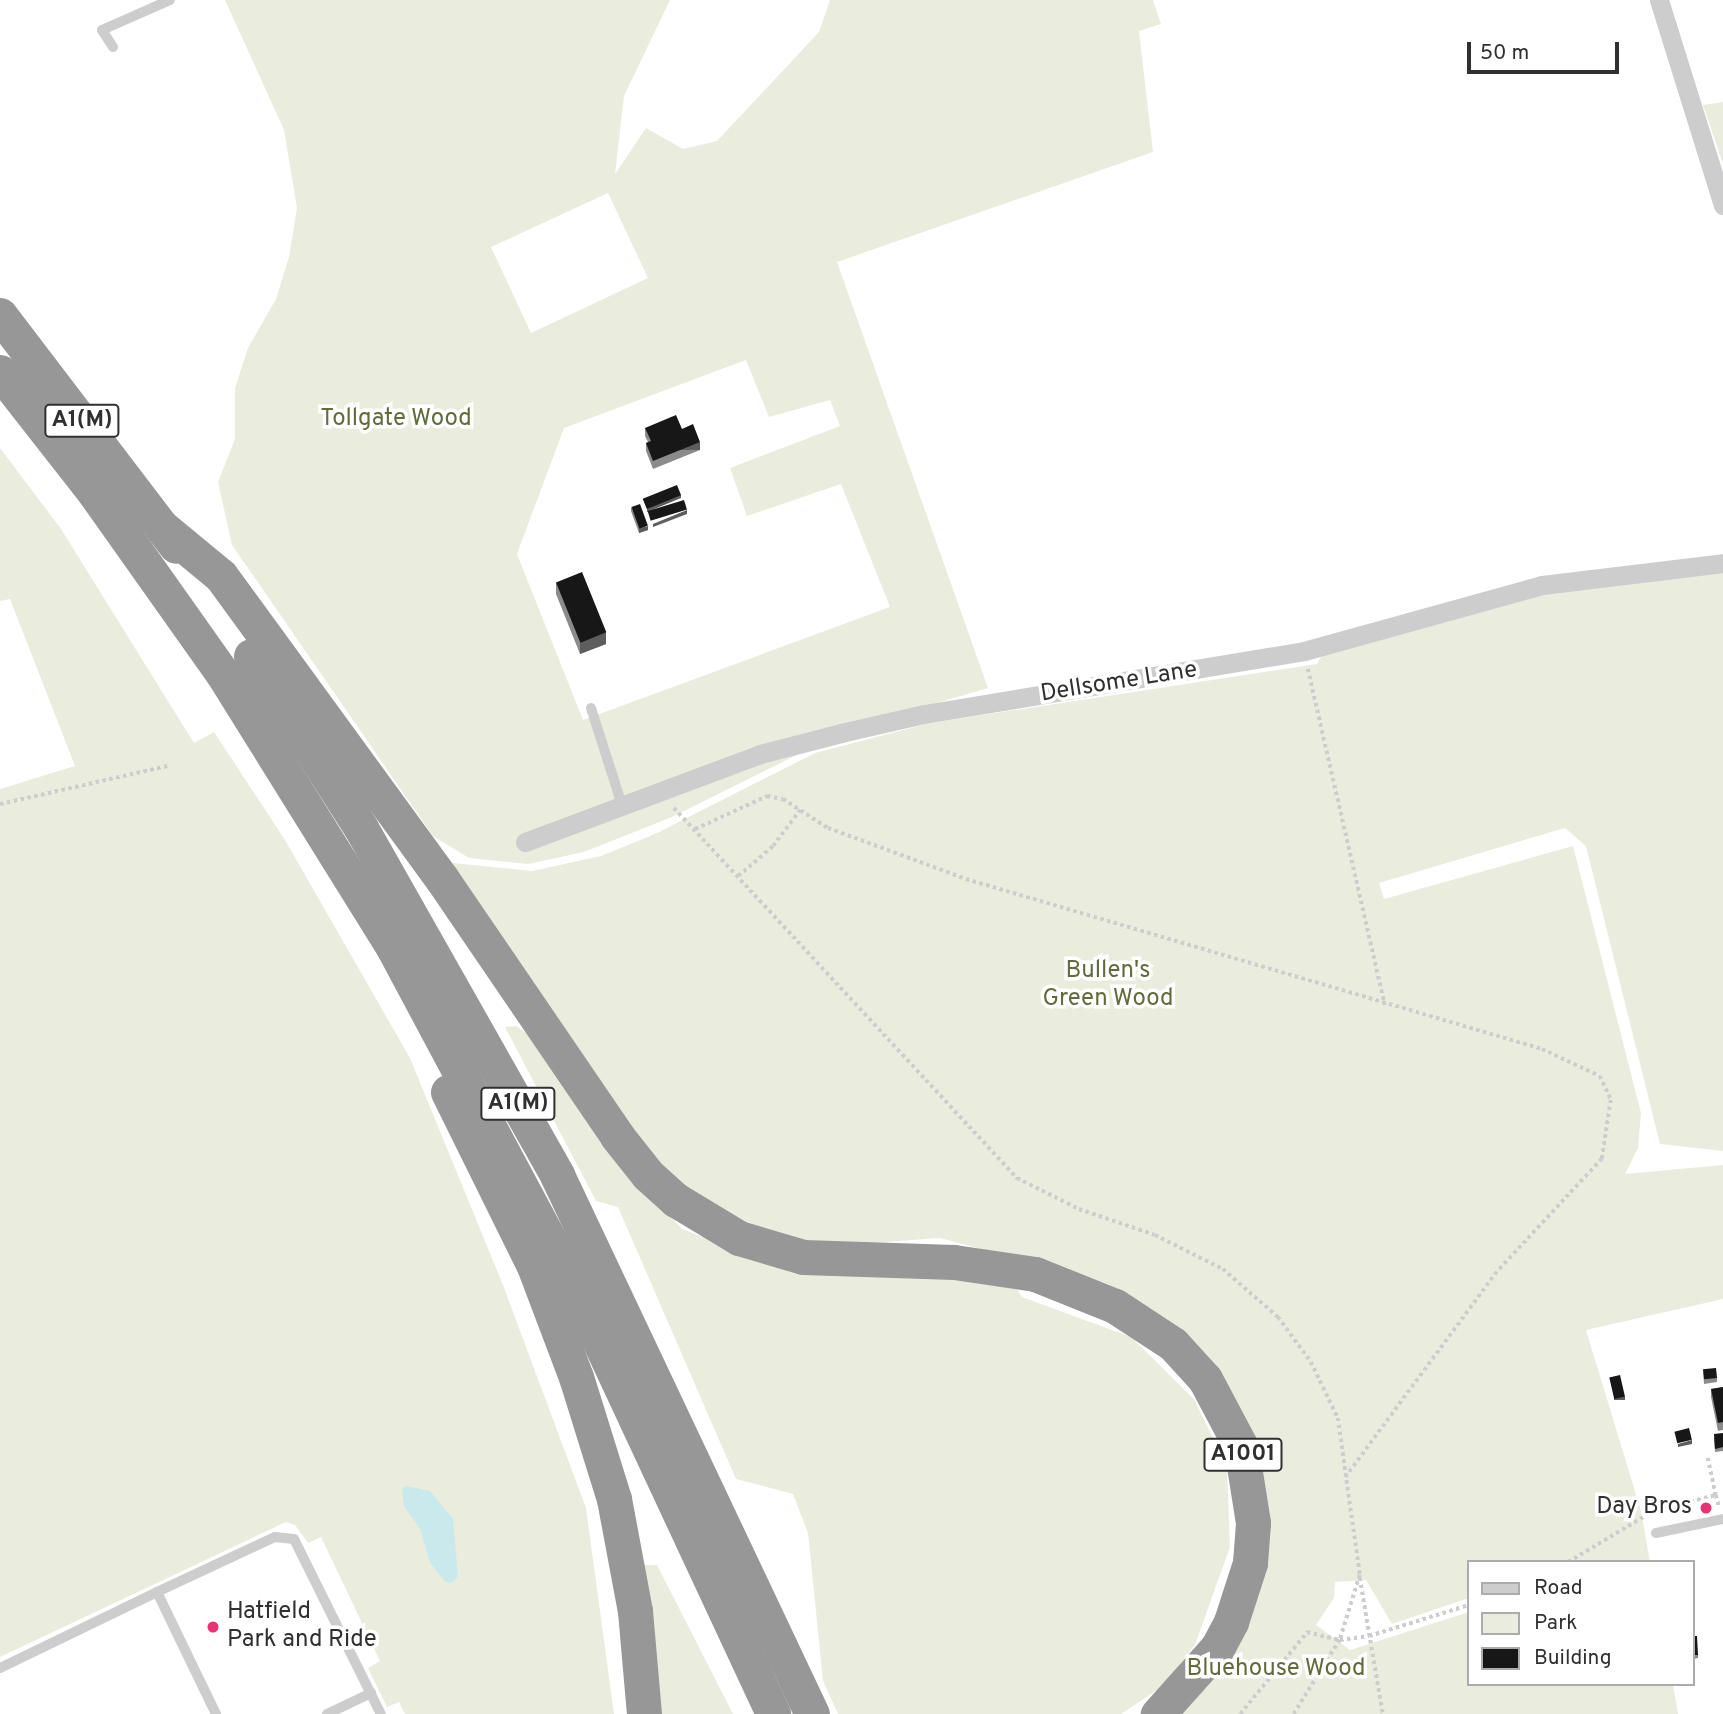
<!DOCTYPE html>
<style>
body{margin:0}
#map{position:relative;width:1723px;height:1714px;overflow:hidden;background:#fff;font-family:Overpass,sans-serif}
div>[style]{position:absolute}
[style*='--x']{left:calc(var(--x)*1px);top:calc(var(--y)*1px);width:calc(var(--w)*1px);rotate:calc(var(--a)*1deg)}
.green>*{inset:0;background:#eaedde}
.water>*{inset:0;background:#cae9ed}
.path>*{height:3.5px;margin-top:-1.75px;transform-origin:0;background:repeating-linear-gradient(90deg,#cdcdcd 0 3.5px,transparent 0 7px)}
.service>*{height:10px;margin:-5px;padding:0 5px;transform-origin:5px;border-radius:5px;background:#cdcdcd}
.minor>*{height:19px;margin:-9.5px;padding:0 9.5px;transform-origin:9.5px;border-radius:9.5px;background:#cdcdcd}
.motorway>*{height:35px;margin:-17.5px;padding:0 17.5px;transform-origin:17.5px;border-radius:17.5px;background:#979797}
.wall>*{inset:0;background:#8b8b8b}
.shaded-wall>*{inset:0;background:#5d5d5d;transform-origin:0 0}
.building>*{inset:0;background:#171717;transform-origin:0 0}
.dots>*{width:19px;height:19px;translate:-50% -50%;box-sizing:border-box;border:4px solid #fff;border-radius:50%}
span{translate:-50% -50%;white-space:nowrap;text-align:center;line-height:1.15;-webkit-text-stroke:7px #fff;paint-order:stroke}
.shield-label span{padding:2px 5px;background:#fff;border:2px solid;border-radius:5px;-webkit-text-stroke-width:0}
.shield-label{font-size:23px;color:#303030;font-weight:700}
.park-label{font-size:24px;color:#616c3c}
.street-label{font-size:24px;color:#303030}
.poi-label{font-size:24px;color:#303030}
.right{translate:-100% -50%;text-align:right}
.left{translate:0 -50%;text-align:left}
.legend{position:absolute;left:1467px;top:1560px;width:228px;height:126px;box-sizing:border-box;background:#fff;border:2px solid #acacac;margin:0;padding:9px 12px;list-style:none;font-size:21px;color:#303030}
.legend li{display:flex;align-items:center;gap:14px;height:35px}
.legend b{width:35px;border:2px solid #acacac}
.scale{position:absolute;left:1467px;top:42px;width:152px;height:32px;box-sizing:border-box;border:4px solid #303030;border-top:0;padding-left:9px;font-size:21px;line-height:24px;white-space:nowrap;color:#303030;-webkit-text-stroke:5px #fff;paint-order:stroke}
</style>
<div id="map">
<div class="green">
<i style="clip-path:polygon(evenodd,225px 0,670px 0,624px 96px,615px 174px,646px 128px,683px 149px,717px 141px,819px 32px,830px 0,1153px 0,1161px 24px,1139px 31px,1153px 152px,837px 262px,988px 688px,849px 729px,672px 817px,584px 852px,528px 864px,469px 858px,433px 836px,232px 545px,218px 482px,235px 439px,235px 388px,248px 348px,276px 299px,289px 257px,297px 208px,284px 130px,225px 0,608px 193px,648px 278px,531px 333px,491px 247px,608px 193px,225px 0,746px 360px,769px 417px,830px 400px,840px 426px,730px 468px,747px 516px,841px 484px,890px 607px,583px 720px,517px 554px,564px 428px,746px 360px)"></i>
<i style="clip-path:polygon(1723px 102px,1723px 164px,1703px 105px)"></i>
<i style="clip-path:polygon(0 448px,61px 529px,194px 743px,214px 732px,285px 840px,410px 1058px,503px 1285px,586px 1508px,614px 1714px,405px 1714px,399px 1702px,387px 1707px,368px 1668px,380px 1661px,321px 1537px,308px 1543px,295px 1525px,286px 1522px,0 1657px,0 789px,75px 766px,10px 599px,0 601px)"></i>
<i style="clip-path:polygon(1723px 569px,1723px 1151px,1660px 1144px,1586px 846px,1565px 828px,1379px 883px,1384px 899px,1573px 846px,1641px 1113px,1638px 1148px,1625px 1174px,1723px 1165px,1723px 1299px,1586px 1330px,1641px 1511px,1650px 1562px,1469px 1562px,1469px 1598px,1392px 1624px,1366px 1580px,1335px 1582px,1334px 1598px,1316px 1625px,1350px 1650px,1469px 1612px,1469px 1684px,1673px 1684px,1678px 1714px,1177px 1714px,1263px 1541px,1219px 1378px,1083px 1276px,940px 1238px,816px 1247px,731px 1221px,668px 1176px,562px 1038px,443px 862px,532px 871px,601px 856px,655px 834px,815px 753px,930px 723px,1317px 664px,1322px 655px,1567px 588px)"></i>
<i style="clip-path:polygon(516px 1026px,539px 1042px,614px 1155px,682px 1229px,764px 1261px,1012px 1281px,1022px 1297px,1131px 1337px,1194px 1399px,1227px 1467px,1230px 1547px,1195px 1645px,1160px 1688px,1121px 1714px,838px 1714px,823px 1681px,808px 1533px,793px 1494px,736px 1479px,618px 1207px,596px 1201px,505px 1027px)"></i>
<i style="clip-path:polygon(636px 1565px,657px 1565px,733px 1714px,653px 1714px)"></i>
</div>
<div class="water">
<i style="clip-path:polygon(406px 1486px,430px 1491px,453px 1519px,458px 1576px,452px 1583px,445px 1582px,430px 1562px,420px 1529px,404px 1506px,402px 1490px)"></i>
</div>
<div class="path">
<i style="--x:1308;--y:669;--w:345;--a:77.1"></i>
<i style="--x:0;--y:804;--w:175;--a:-12.8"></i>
<i style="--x:674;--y:808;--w:505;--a:47.17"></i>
<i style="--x:1017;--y:1178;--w:69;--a:26.6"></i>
<i style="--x:1079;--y:1209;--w:80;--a:18.9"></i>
<i style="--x:1155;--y:1235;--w:76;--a:26.6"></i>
<i style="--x:1223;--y:1269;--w:73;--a:41.1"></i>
<i style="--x:1278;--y:1317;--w:56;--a:53.7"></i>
<i style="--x:1311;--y:1362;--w:62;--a:64.3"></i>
<i style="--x:1338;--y:1418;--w:159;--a:82"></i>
<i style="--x:1360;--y:1575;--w:68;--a:107.1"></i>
<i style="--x:1340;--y:1640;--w:87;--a:121.9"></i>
<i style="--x:695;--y:829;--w:79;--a:-24.6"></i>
<i style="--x:767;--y:796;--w:16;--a:11"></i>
<i style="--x:783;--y:799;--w:54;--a:32.8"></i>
<i style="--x:828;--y:828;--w:147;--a:20.3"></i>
<i style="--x:966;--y:879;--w:601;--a:16.44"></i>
<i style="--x:1542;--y:1049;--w:64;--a:25"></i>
<i style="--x:1600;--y:1076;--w:26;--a:65"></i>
<i style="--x:1611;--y:1100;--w:60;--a:98.7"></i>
<i style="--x:1602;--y:1159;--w:154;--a:132.9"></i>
<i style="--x:1497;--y:1272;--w:256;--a:126.4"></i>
<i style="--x:738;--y:876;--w:46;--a:-40.6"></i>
<i style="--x:773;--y:846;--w:45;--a:-53.1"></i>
<i style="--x:1708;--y:1458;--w:38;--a:78"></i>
<i style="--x:1568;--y:1562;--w:96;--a:-30.9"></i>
<i style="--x:1650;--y:1513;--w:68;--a:-15.3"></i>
<i style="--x:1716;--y:1495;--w:11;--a:75"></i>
<i style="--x:1360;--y:1578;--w:138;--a:80.4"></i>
<i style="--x:1240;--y:1714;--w:106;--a:-50.7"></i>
<i style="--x:1307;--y:1632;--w:34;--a:14"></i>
<i style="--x:1340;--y:1640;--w:29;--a:-8"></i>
<i style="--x:1369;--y:1636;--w:105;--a:-17.2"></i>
</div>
<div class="service">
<i style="--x:113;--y:47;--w:20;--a:-123"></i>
<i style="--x:102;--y:30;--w:74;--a:-23.8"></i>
<i style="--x:591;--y:708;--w:102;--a:72.3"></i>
<i style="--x:1656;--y:1533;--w:68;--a:-11.8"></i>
<i style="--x:157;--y:1592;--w:130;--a:-25"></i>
<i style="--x:275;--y:1537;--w:19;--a:6"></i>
<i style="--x:294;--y:1539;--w:195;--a:63.6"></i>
<i style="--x:0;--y:1668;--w:174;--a:-25.8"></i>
<i style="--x:157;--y:1592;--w:136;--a:64.2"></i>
<i style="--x:327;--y:1714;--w:49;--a:-25.5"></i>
</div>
<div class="minor">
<i style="--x:1659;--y:0;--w:215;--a:72.7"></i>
<i style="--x:525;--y:842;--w:251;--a:-20.5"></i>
<i style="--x:760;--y:754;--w:84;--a:-14.5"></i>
<i style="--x:841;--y:733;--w:85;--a:-12.9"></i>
<i style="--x:924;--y:714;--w:385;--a:-9.4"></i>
<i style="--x:1304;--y:651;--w:247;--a:-15.5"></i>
<i style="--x:1542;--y:585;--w:182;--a:-6.9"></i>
</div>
<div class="motorway">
<i style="--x:0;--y:315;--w:290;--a:52.7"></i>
<i style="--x:0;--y:372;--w:152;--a:51.9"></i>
<i style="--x:94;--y:492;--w:223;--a:54.7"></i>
<i style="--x:223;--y:674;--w:324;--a:58.1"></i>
<i style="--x:394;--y:949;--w:373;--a:61.9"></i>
<i style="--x:570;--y:1278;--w:481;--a:65"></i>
<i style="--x:163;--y:528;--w:75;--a:39.6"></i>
<i style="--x:221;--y:576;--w:375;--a:53.9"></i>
<i style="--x:442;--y:879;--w:311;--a:55.7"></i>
<i style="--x:617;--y:1136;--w:50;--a:51.5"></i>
<i style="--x:648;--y:1175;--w:38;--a:42"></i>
<i style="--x:676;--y:1200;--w:74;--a:31.1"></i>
<i style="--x:739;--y:1238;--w:67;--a:16.5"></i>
<i style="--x:803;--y:1257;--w:151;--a:1.9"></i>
<i style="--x:954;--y:1262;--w:82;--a:8.4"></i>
<i style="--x:1035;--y:1274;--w:86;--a:21.8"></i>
<i style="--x:1115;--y:1306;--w:69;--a:33.2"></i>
<i style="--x:1173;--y:1344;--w:47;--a:47.6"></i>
<i style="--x:1205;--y:1379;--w:77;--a:62.1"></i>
<i style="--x:1241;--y:1447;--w:77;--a:81"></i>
<i style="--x:1253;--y:1523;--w:40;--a:94.3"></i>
<i style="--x:1250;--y:1563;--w:62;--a:107.9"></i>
<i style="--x:1231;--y:1622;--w:30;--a:118"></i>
<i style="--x:1217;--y:1648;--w:89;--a:131.8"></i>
<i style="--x:251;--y:656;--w:204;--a:57.4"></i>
<i style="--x:361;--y:828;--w:399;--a:60.5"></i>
<i style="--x:557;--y:1175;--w:596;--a:64.68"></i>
<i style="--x:448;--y:1092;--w:194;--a:63.7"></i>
<i style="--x:534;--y:1266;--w:119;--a:69.3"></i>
<i style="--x:576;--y:1377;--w:128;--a:72.7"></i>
<i style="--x:614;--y:1499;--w:114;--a:79.4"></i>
<i style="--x:635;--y:1611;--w:103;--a:85"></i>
</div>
<div class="wall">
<i style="clip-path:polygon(645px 428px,682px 429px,700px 450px,653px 469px,646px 451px,646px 443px,648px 442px,645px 436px)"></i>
<i style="clip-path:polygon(631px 507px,648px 530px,639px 533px,631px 511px)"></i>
<i style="clip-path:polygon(556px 582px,606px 644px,580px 654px,556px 594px)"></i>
<i style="clip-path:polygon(1703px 1370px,1717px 1378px,1717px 1382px,1704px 1384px)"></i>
<i style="clip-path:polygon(1723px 1387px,1723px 1430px,1718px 1431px,1711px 1397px,1711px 1389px)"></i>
<i style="clip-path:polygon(1723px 1433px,1723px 1451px,1715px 1452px,1714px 1438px)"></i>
<i style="clip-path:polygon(1693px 1636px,1698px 1655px,1698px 1658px,1693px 1659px)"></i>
</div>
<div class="shaded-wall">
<i style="left:700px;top:442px;width:8px;height:51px;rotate:90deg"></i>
<i style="clip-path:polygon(681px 495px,681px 498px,647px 512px,647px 508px)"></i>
<i style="clip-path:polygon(687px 510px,687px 514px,653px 527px,653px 524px)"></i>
<i style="clip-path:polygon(648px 526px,648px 530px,639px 533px,639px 529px)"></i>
<i style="clip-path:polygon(606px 632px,606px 644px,580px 654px,580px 642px)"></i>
<i style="left:1625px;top:1396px;width:4px;height:11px;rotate:90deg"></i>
<i style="clip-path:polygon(1692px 1440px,1692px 1444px,1678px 1447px,1678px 1444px)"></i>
</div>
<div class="building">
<i style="clip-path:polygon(676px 415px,682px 429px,693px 424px,700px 442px,653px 461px,646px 443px,651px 441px,645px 428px)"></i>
<i style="left:677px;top:485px;width:11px;height:37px;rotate:68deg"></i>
<i style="left:684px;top:500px;width:10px;height:38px;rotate:73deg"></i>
<i style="left:640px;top:504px;width:23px;height:9px;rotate:70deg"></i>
<i style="left:582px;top:572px;width:65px;height:28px;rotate:68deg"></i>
<i style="left:1716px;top:1368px;width:10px;height:13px;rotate:84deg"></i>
<i style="left:1620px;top:1375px;width:22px;height:11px;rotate:77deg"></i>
<i style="clip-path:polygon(1723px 1387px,1723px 1422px,1718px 1423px,1711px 1389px)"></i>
<i style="left:1689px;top:1428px;width:12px;height:15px;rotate:76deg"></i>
<i style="clip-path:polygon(1723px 1433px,1723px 1447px,1715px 1449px,1714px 1434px)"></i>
<i style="clip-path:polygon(1693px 1636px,1697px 1636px,1698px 1655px,1693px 1655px)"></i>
</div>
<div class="dots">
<i style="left:1706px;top:1508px;background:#e73275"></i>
<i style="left:213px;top:1627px;background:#e73275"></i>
</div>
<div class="shield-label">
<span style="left:82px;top:421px">A1(M)</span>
<span style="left:518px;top:1104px">A1(M)</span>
<span style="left:1243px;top:1455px">A1001</span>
</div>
<div class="park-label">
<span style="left:396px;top:420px">Tollgate Wood</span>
<span style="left:1108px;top:986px">Bullen's<br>Green Wood</span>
<span style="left:1276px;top:1670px">Bluehouse Wood</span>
</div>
<div class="street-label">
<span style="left:1119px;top:683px;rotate:-9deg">Dellsome Lane</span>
</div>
<div class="poi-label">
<span class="right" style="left:1692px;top:1508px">Day Bros</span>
<span class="left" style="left:227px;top:1627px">Hatfield<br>Park and Ride</span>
</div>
<ul class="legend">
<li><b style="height:9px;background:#cdcdcd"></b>Road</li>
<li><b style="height:19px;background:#eaedde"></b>Park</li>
<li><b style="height:19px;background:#171717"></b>Building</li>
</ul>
<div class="scale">50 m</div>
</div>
